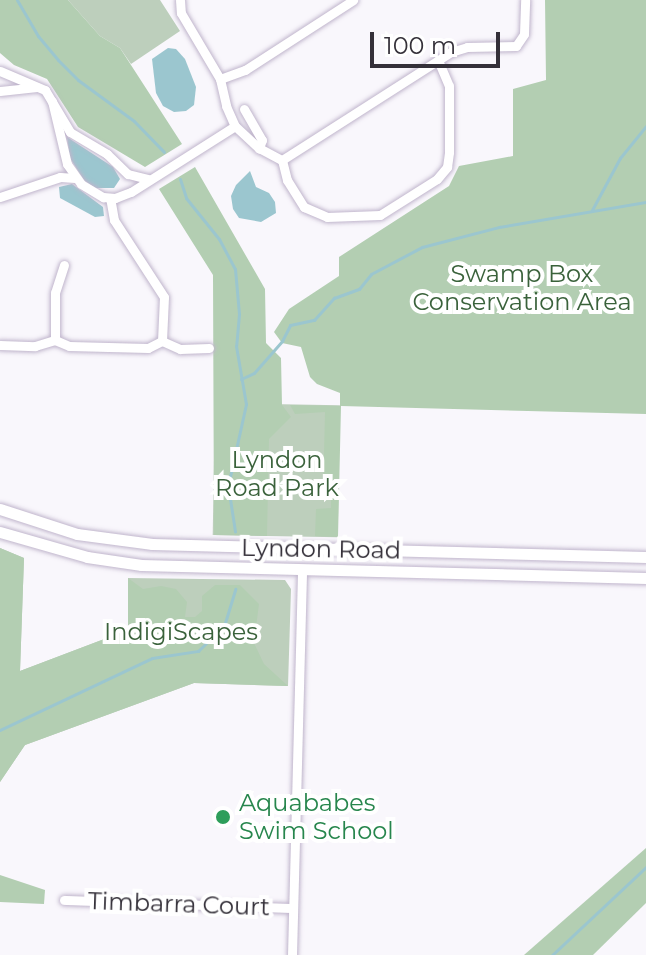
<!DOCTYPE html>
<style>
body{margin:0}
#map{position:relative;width:646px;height:955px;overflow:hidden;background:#f9f7fc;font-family:Montserrat,sans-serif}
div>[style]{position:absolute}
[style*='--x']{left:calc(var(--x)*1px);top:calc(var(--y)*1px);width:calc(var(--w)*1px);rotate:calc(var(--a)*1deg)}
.green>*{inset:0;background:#bdcfbc;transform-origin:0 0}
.forest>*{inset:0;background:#b3ceb2}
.water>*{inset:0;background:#9bc6cf}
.stream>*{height:3px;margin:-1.5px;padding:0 1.5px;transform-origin:1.5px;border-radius:1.5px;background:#9bc6cf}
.roads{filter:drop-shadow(0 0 2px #c0b5cc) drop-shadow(0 0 2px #c0b5cc)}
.minor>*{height:9px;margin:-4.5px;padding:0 4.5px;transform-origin:4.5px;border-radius:4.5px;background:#fff}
.major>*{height:11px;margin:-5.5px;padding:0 5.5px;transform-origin:5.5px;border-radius:5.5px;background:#fff}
.dots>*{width:22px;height:22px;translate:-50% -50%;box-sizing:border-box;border:4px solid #fff;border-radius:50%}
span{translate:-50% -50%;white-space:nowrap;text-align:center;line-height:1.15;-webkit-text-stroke:8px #fff;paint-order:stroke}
.park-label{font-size:24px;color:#3a623b}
.street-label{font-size:24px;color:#343039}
.leisure-label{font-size:24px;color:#27864d}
.left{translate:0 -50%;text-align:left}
.scale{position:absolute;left:370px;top:32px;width:130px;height:36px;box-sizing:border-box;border:4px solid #343039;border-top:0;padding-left:10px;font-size:24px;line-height:28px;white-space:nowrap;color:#343039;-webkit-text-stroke:6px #fff;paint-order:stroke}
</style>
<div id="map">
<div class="green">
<i style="clip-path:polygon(68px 0,160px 0,180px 31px,131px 64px,120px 48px,100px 36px)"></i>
<i style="left:215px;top:403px;width:125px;height:132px;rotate:1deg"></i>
<i style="clip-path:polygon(0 548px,24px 558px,20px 671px,128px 630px,128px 578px,285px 580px,291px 589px,288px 686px,194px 683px,25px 745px,0 782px)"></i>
</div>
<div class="forest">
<i style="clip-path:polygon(0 0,68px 0,100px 36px,120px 48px,182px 144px,145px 167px,78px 127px,47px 79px,14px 65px,0 53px)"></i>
<i style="clip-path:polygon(545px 0,646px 0,646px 414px,341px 406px,338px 537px,315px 536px,316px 509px,331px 508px,331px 497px,323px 496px,325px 412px,295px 414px,290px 405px,340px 406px,340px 393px,317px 384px,310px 377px,301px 347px,282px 343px,274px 332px,289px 309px,339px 276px,339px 257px,449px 186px,459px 166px,513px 156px,513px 89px,546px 80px)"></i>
<i style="clip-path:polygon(195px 167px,265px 289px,266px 343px,281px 358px,282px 405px,291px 417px,269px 439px,267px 536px,214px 535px,213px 275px,159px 189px)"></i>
<i style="clip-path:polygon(0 548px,24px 558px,20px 671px,128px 630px,128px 578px,143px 589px,161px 586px,176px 589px,187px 602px,185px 617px,195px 617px,202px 611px,202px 596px,215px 585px,240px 585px,259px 604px,254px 643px,264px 664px,288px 686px,194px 683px,25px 745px,0 782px)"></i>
<i style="clip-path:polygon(646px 848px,646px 903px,593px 955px,524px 955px)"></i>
<i style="clip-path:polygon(0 875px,45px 890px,44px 904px,0 902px)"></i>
</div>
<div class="water">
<i style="clip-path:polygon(168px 48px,176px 49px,185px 59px,196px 87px,194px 105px,186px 111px,174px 112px,163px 106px,156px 93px,152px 59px)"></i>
<i style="clip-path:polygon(67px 137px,113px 167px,120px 179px,114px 188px,95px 188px,84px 180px,70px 158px)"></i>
<i style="clip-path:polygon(250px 171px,256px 187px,269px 193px,275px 202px,276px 213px,261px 222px,239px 218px,233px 209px,231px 196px,236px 185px)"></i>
<i style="clip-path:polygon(72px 184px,103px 207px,104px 216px,95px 217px,60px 198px,59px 187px)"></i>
</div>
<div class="stream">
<i style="--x:17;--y:0;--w:42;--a:59.7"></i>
<i style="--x:38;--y:36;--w:31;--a:50"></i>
<i style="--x:58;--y:60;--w:28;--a:45"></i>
<i style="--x:78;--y:80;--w:69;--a:36.2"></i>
<i style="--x:134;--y:121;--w:43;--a:45.9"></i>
<i style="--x:180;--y:179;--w:20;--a:72"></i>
<i style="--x:186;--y:198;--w:53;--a:51.2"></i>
<i style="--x:219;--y:239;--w:34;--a:62"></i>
<i style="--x:235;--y:269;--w:45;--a:84.9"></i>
<i style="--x:239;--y:314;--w:32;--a:95"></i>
<i style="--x:236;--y:346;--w:59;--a:80.2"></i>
<i style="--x:246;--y:404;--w:84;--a:102.4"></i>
<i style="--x:228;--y:486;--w:46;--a:81.2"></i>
<i style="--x:592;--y:210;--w:59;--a:-61.7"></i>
<i style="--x:620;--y:158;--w:41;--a:-50.9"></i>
<i style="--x:241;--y:379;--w:14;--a:-25"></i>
<i style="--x:254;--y:373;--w:43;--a:-48.8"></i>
<i style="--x:282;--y:341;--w:18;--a:-63"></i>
<i style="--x:290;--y:325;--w:25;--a:-12"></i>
<i style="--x:314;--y:320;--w:30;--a:-48"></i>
<i style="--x:334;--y:298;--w:27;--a:-20"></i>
<i style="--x:359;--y:289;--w:19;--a:-51"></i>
<i style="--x:371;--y:274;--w:58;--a:-27.9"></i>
<i style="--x:422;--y:247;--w:80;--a:-14.6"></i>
<i style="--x:499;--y:227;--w:149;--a:-9.7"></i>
<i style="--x:0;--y:730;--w:168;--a:-25.3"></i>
<i style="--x:152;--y:658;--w:47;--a:-8.7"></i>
<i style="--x:198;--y:651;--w:36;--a:-44"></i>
<i style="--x:224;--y:626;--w:39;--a:-73"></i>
<i style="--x:552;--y:955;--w:129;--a:-43.1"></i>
</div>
<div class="roads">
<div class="minor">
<i style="--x:180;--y:0;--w:13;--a:86"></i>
<i style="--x:181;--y:13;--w:77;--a:59.4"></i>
<i style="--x:220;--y:79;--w:28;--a:77"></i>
<i style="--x:226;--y:106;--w:22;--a:66"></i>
<i style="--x:235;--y:126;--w:33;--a:43"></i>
<i style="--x:259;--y:148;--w:26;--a:28"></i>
<i style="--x:282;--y:160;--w:201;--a:-32.6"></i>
<i style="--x:451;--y:52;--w:17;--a:-17"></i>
<i style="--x:467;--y:47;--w:49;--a:-1.2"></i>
<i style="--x:516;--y:46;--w:14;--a:-56"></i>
<i style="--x:524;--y:34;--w:34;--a:-88"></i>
<i style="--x:0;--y:71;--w:49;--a:22.9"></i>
<i style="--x:45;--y:90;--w:49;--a:59.2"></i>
<i style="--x:70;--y:132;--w:43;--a:30.7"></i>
<i style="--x:107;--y:154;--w:29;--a:44"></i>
<i style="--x:128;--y:174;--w:21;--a:14"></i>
<i style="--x:220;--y:79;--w:27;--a:-20"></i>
<i style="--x:245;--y:70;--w:129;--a:-32.9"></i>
<i style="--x:0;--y:91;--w:37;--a:-6"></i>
<i style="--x:52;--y:101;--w:65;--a:76.6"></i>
<i style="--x:67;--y:164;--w:24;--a:55"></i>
<i style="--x:81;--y:184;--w:26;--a:31"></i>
<i style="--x:103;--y:197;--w:12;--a:5"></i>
<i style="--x:115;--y:198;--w:17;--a:-21"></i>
<i style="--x:131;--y:192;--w:123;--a:-32.4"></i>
<i style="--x:244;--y:109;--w:36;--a:60"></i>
<i style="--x:262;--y:140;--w:9;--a:111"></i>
<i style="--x:282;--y:160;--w:21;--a:76"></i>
<i style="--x:287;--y:180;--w:32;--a:58"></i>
<i style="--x:304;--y:207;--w:25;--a:23"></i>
<i style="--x:327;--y:217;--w:53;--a:-2.2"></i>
<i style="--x:380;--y:215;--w:67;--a:-32.3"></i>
<i style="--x:437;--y:179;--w:16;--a:-50"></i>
<i style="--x:447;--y:167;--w:15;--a:-82"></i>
<i style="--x:449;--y:152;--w:66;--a:-90"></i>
<i style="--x:449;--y:86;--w:28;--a:-113"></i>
<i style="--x:0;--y:197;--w:63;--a:-18.4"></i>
<i style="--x:60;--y:177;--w:15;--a:4"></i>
<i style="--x:64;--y:265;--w:29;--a:108"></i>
<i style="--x:55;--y:293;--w:47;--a:90"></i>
<i style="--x:55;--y:340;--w:15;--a:23"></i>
<i style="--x:69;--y:346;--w:79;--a:1.5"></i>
<i style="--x:148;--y:348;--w:16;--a:-27"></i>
<i style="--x:162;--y:341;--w:44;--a:-87.4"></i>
<i style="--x:164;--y:297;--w:92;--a:-123"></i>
<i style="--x:114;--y:220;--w:22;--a:-100"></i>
<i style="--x:162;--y:341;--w:20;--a:24"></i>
<i style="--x:180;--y:349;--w:29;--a:-2"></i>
<i style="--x:0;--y:345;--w:35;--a:2"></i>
<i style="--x:35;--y:346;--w:21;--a:-17"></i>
<i style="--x:64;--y:900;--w:229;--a:2"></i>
<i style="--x:292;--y:955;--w:386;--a:-88.5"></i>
</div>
<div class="major">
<i style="--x:0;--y:509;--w:81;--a:18"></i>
<i style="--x:77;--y:534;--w:76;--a:7.6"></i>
<i style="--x:152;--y:544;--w:494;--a:1.5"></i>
<i style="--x:0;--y:532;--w:91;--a:16"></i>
<i style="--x:87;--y:557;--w:55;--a:8.4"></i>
<i style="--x:141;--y:565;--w:505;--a:1.47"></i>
</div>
</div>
<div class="dots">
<i style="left:223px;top:817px;background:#2e9e5b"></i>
</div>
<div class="park-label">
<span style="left:522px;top:288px">Swamp Box<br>Conservation Area</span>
<span style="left:277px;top:474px">Lyndon<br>Road Park</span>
<span style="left:181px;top:632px">IndigiScapes</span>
</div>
<div class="street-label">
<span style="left:321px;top:549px;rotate:1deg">Lyndon Road</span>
<span style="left:179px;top:904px;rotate:2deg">Timbarra Court</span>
</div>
<div class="leisure-label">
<span class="left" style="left:239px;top:817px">Aquababes<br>Swim School</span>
</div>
<div class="scale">100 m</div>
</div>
